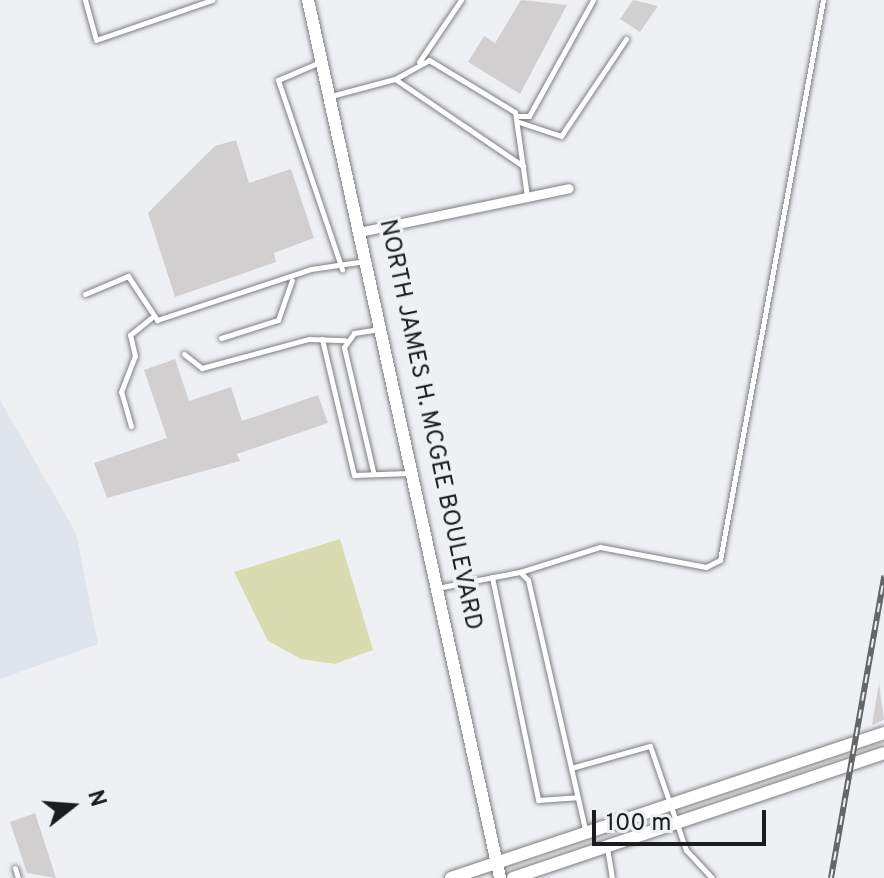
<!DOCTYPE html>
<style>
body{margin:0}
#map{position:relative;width:884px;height:878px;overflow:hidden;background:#eff0f3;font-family:Overpass,sans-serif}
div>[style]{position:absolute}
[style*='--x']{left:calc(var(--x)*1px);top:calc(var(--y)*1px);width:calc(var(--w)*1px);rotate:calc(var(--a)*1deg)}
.built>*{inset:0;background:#e0e4ed}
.green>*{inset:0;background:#d8dcb0}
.building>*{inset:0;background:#d2cfd0}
.roads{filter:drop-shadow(0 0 2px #7d7e80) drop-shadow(0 0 2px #7d7e80)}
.lane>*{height:5px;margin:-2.5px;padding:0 2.5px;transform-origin:2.5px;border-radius:2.5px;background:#fff}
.street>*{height:9px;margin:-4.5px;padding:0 4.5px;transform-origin:4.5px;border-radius:4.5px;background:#fff}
.secondary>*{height:12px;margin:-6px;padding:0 6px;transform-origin:6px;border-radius:6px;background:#fff}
.rail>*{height:6px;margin-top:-3px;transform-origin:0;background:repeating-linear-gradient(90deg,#eff0f3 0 9px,#656668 0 18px);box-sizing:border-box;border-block:2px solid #656668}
span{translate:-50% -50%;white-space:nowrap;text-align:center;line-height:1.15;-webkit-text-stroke:7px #eff0f3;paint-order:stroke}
.street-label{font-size:24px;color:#1b1c1d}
.north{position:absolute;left:32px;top:766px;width:80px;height:80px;-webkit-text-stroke:6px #eff0f3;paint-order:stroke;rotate:73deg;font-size:22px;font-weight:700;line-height:32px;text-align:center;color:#1b1c1d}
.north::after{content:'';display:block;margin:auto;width:28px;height:36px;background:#1b1c1d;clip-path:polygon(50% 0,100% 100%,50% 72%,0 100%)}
.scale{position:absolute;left:592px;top:810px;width:174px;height:36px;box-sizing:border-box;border:4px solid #1b1c1d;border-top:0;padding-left:10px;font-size:24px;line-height:28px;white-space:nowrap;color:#1b1c1d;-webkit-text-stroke:6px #eff0f3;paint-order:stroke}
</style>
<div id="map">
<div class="built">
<i style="clip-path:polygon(0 400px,76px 533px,98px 644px,0 679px)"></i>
</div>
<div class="green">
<i style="clip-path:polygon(340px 539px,373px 650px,335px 664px,301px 659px,268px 641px,234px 572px)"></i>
</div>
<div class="building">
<i style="clip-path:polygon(521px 0,567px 5px,520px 94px,468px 62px,484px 36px,495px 43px)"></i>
<i style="clip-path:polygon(633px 0,658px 6px,640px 32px,620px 19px)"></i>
<i style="clip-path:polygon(236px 140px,249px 183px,291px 169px,314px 238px,274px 253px,276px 262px,175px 297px,148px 213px,215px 146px)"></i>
<i style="clip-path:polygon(175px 359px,189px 401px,231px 387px,242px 421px,318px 395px,328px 423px,237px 454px,240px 461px,107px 498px,94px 463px,167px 438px,144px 370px)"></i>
<i style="clip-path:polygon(879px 683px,884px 720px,872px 725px)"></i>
<i style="clip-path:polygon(35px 813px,56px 878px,27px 873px,10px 822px)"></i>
</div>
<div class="roads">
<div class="lane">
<i style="--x:85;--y:0;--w:41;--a:74.6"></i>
<i style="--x:96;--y:40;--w:123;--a:-19"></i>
<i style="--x:320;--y:62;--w:46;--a:156.8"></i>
<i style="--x:278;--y:80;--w:200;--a:71.3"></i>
<i style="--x:419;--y:62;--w:75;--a:-55.9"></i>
<i style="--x:395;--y:79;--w:155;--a:34.2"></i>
<i style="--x:331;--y:96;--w:66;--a:-14.9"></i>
<i style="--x:395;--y:79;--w:39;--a:-29"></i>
<i style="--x:429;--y:60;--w:100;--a:31.2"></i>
<i style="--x:515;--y:112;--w:85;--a:81.9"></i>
<i style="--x:516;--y:116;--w:13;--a:0"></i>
<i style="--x:529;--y:116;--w:132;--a:-61.1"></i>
<i style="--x:519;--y:122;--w:44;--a:18.4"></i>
<i style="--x:561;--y:136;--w:117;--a:-56.2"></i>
<i style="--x:85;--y:294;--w:47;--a:-22.7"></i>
<i style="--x:128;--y:276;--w:53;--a:56.6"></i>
<i style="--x:157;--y:320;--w:162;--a:-18.3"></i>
<i style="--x:311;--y:269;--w:55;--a:-8.4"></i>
<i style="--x:221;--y:338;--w:60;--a:-17.5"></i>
<i style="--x:278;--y:320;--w:42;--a:-70.7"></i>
<i style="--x:322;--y:339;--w:140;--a:76.8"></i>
<i style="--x:354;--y:475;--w:55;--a:-2.1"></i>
<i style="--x:184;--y:354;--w:23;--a:38"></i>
<i style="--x:202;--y:368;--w:111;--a:-15.2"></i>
<i style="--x:309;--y:339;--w:36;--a:2"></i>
<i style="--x:131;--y:426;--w:35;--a:-106"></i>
<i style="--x:121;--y:392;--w:39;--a:-69"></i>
<i style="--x:135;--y:356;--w:22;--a:-103"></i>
<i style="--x:130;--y:335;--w:27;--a:-39"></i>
<i style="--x:373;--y:471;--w:127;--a:-103.2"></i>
<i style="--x:344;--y:347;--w:17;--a:-54"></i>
<i style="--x:354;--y:333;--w:26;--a:-9"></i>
<i style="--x:520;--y:572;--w:84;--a:-17.4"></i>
<i style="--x:600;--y:547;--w:108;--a:10.7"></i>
<i style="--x:706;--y:567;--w:16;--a:-27"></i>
<i style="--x:720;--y:560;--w:569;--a:-79.58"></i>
<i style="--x:492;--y:577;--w:228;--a:78.3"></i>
<i style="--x:538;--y:800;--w:39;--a:-4"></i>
<i style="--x:442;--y:587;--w:79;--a:-10.9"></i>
<i style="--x:520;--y:572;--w:11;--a:45"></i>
<i style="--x:528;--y:580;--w:260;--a:77.1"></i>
<i style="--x:571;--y:768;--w:82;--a:-15.6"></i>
<i style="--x:650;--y:746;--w:110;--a:70.9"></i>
<i style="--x:686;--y:850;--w:38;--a:47"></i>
<i style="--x:607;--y:847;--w:31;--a:81"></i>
<i style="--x:15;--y:868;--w:10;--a:73"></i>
</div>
<div class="street">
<i style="--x:364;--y:231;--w:209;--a:-11.8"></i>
</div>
<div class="secondary">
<i style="--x:308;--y:0;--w:899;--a:77.66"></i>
<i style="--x:451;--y:878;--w:457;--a:-18.5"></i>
<i style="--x:513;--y:878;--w:391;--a:-18.6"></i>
</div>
</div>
<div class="rail">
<i style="--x:831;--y:878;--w:307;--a:-80"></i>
</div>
<div class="street-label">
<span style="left:429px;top:425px;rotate:78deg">NORTH JAMES H. MCGEE BOULEVARD</span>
</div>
<div class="north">N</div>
<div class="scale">100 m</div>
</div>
